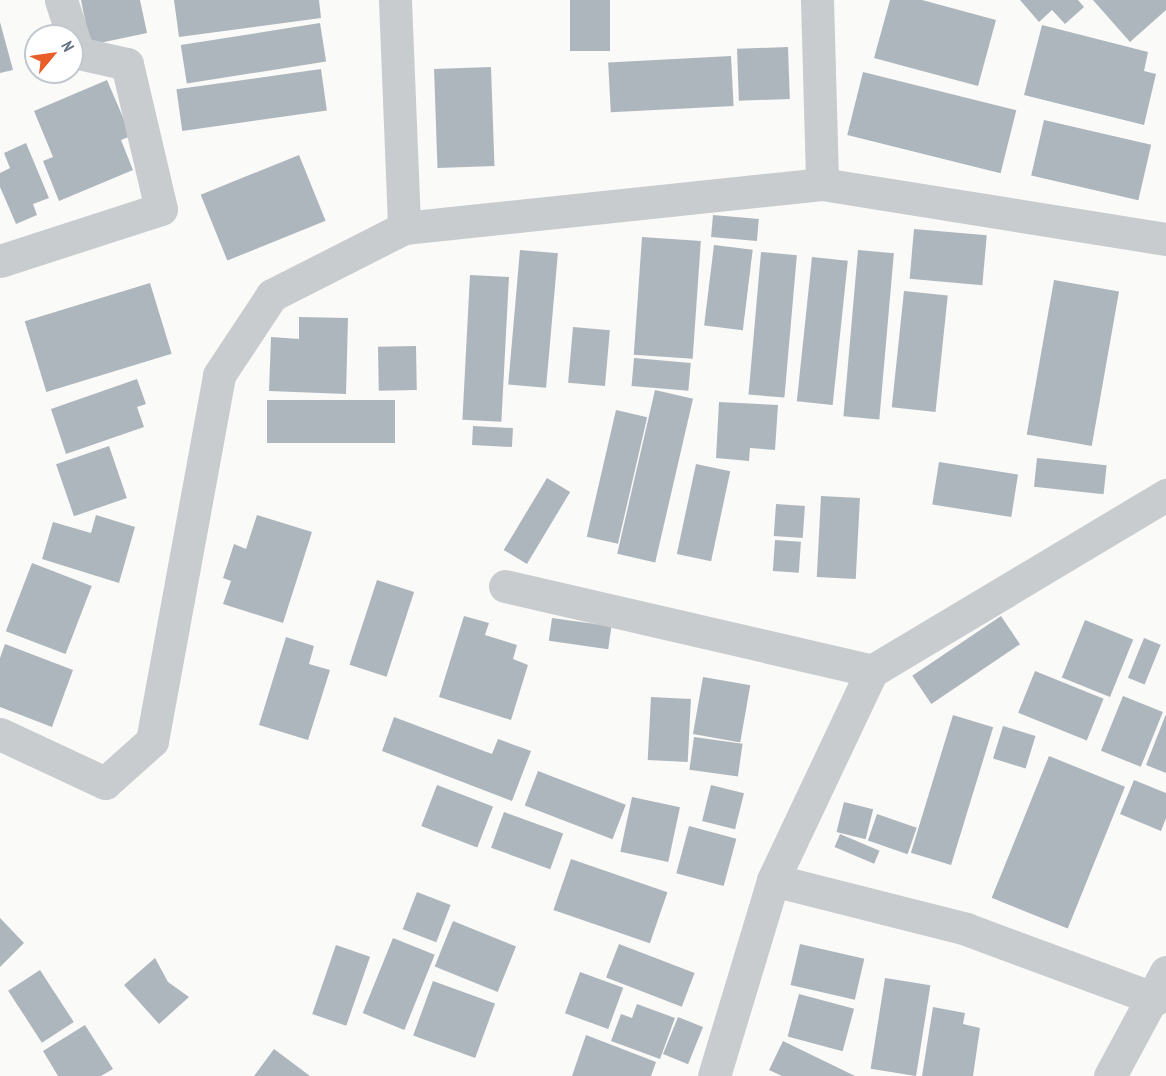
<!DOCTYPE html>
<style>
body{margin:0}
#map{position:relative;width:1166px;height:1076px;overflow:hidden;background:#fafaf8;font-family:"PT Sans Narrow",sans-serif}
div>[style]{position:absolute}
[style*='--x']{left:calc(var(--x)*1px);top:calc(var(--y)*1px);width:calc(var(--w)*1px);rotate:calc(var(--a)*1deg)}
.building>*{inset:0;background:#aeb6bd;transform-origin:0 0}
.minor>*{height:33px;margin:-16.5px;padding:0 16.5px;transform-origin:16.5px;border-radius:16.5px;background:#c8cccf}
span{translate:-50% -50%;white-space:nowrap;text-align:center;line-height:1.15;-webkit-text-stroke:6px #fff;paint-order:stroke}
.north{position:absolute;left:24px;top:24px;width:60px;height:60px;box-sizing:border-box;background:#fff;border:2px solid #c1c7ce;border-radius:50%;rotate:61deg;font-size:16px;font-weight:700;line-height:24px;text-align:center;color:#647484}
.north::after{content:'';display:block;margin:auto;width:21px;height:27px;background:#e95e28;clip-path:polygon(50% 0,100% 100%,50% 72%,0 100%)}
</style>
<div id="map">
<div class="building">
<i style="clip-path:polygon(81px 0,140px 0,147px 33px,90px 45px)"></i>
<i style="clip-path:polygon(174px 0,319px 0,321px 18px,179px 37px)"></i>
<i style="left:570px;top:0;width:40px;height:51px"></i>
<i style="clip-path:polygon(890px 0,922px 0,996px 20px,978px 86px,874px 58px)"></i>
<i style="clip-path:polygon(1020px 0,1078px 0,1084px 7px,1065px 24px,1052px 10px,1039px 22px)"></i>
<i style="clip-path:polygon(1093px 0,1166px 0,1166px 10px,1130px 42px)"></i>
<i style="clip-path:polygon(0 22px,13px 70px,0 73px)"></i>
<i style="left:320px;top:23px;width:39px;height:141px;rotate:81deg"></i>
<i style="clip-path:polygon(1042px 25px,1148px 52px,1144px 71px,1156px 74px,1144px 125px,1024px 95px)"></i>
<i style="left:788px;top:47px;width:52px;height:51px;rotate:88deg"></i>
<i style="left:731px;top:56px;width:50px;height:123px;rotate:87deg"></i>
<i style="left:491px;top:67px;width:99px;height:57px;rotate:88deg"></i>
<i style="left:321px;top:69px;width:42px;height:146px;rotate:82deg"></i>
<i style="left:863px;top:72px;width:158px;height:65px;rotate:14deg"></i>
<i style="clip-path:polygon(107px 80px,131px 136px,121px 140px,133px 170px,59px 201px,43px 161px,53px 157px,34px 111px)"></i>
<i style="left:1044px;top:120px;width:110px;height:57px;rotate:13deg"></i>
<i style="clip-path:polygon(26px 143px,49px 198px,33px 204px,37px 215px,16px 224px,0 187px,0 173px,10px 168px,4px 153px)"></i>
<i style="left:299px;top:155px;width:71px;height:106px;rotate:68deg"></i>
<i style="left:713px;top:215px;width:46px;height:22px;rotate:5deg"></i>
<i style="left:914px;top:229px;width:73px;height:50px;rotate:5deg"></i>
<i style="left:642px;top:237px;width:59px;height:118px;rotate:4deg"></i>
<i style="left:714px;top:245px;width:39px;height:81px;rotate:7deg"></i>
<i style="left:520px;top:250px;width:38px;height:135px;rotate:5deg"></i>
<i style="left:858px;top:250px;width:36px;height:167px;rotate:5deg"></i>
<i style="left:761px;top:252px;width:36px;height:143px;rotate:5deg"></i>
<i style="left:812px;top:257px;width:36px;height:145px;rotate:6deg"></i>
<i style="left:470px;top:275px;width:39px;height:145px;rotate:3deg"></i>
<i style="left:1054px;top:280px;width:66px;height:157px;rotate:10deg"></i>
<i style="left:150px;top:283px;width:74px;height:131px;rotate:73deg"></i>
<i style="left:904px;top:291px;width:44px;height:117px;rotate:6deg"></i>
<i style="clip-path:polygon(299px 317px,348px 318px,346px 394px,269px 391px,271px 337px,299px 339px)"></i>
<i style="left:573px;top:327px;width:37px;height:56px;rotate:5deg"></i>
<i style="left:416px;top:346px;width:44px;height:38px;rotate:89deg"></i>
<i style="left:634px;top:358px;width:57px;height:28px;rotate:5deg"></i>
<i style="clip-path:polygon(137px 379px,146px 404px,137px 407px,144px 427px,66px 454px,51px 409px)"></i>
<i style="left:655px;top:390px;width:39px;height:168px;rotate:13deg"></i>
<i style="left:267px;top:400px;width:128px;height:43px"></i>
<i style="clip-path:polygon(719px 402px,778px 405px,775px 450px,750px 448px,749px 461px,716px 458px)"></i>
<i style="left:616px;top:410px;width:32px;height:130px;rotate:13deg"></i>
<i style="left:473px;top:426px;width:40px;height:19px;rotate:3deg"></i>
<i style="left:109px;top:446px;width:55px;height:56px;rotate:71deg"></i>
<i style="left:1037px;top:458px;width:70px;height:29px;rotate:6deg"></i>
<i style="left:939px;top:462px;width:80px;height:43px;rotate:9deg"></i>
<i style="left:696px;top:464px;width:35px;height:92px;rotate:12deg"></i>
<i style="left:547px;top:478px;width:27px;height:84px;rotate:31deg"></i>
<i style="left:821px;top:496px;width:39px;height:81px;rotate:3deg"></i>
<i style="left:776px;top:504px;width:29px;height:32px;rotate:4deg"></i>
<i style="clip-path:polygon(96px 515px,135px 527px,119px 583px,42px 559px,53px 522px,91px 533px)"></i>
<i style="clip-path:polygon(257px 515px,312px 532px,283px 623px,223px 604px,231px 581px,223px 578px,234px 544px,246px 549px)"></i>
<i style="left:775px;top:540px;width:26px;height:31px;rotate:4deg"></i>
<i style="left:32px;top:563px;width:64px;height:73px;rotate:21deg"></i>
<i style="left:377px;top:580px;width:39px;height:89px;rotate:18deg"></i>
<i style="clip-path:polygon(464px 616px,489px 623px,485px 635px,517px 645px,513px 659px,528px 665px,511px 720px,439px 697px)"></i>
<i style="left:1001px;top:616px;width:34px;height:107px;rotate:56deg"></i>
<i style="left:552px;top:618px;width:60px;height:23px;rotate:8deg"></i>
<i style="left:1085px;top:620px;width:52px;height:62px;rotate:22deg"></i>
<i style="clip-path:polygon(286px 637px,314px 646px,309px 664px,330px 670px,308px 740px,259px 725px)"></i>
<i style="left:1144px;top:638px;width:18px;height:43px;rotate:22deg"></i>
<i style="clip-path:polygon(5px 644px,73px 670px,52px 727px,0 707px,0 658px)"></i>
<i style="left:1035px;top:671px;width:74px;height:45px;rotate:22deg"></i>
<i style="left:703px;top:677px;width:48px;height:58px;rotate:10deg"></i>
<i style="left:1123px;top:696px;width:43px;height:59px;rotate:22deg"></i>
<i style="left:651px;top:697px;width:40px;height:63px;rotate:3deg"></i>
<i style="clip-path:polygon(1166px 714px,1166px 773px,1146px 765px)"></i>
<i style="left:953px;top:715px;width:42px;height:144px;rotate:17deg"></i>
<i style="clip-path:polygon(394px 717px,492px 754px,498px 739px,531px 751px,512px 801px,382px 751px)"></i>
<i style="left:1003px;top:726px;width:34px;height:34px;rotate:17deg"></i>
<i style="left:694px;top:737px;width:49px;height:33px;rotate:8deg"></i>
<i style="left:1049px;top:756px;width:82px;height:153px;rotate:22deg"></i>
<i style="left:538px;top:771px;width:94px;height:37px;rotate:21deg"></i>
<i style="clip-path:polygon(1134px 780px,1166px 793px,1166px 818px,1161px 831px,1120px 814px)"></i>
<i style="left:437px;top:785px;width:60px;height:44px;rotate:21deg"></i>
<i style="left:711px;top:785px;width:34px;height:37px;rotate:14deg"></i>
<i style="left:632px;top:797px;width:49px;height:56px;rotate:12deg"></i>
<i style="left:844px;top:802px;width:30px;height:31px;rotate:14deg"></i>
<i style="left:504px;top:812px;width:63px;height:38px;rotate:20deg"></i>
<i style="left:877px;top:814px;width:42px;height:28px;rotate:19deg"></i>
<i style="left:689px;top:826px;width:49px;height:49px;rotate:15deg"></i>
<i style="left:840px;top:834px;width:43px;height:14px;rotate:23deg"></i>
<i style="left:571px;top:859px;width:102px;height:54px;rotate:19deg"></i>
<i style="left:417px;top:892px;width:36px;height:40px;rotate:21deg"></i>
<i style="clip-path:polygon(0 918px,24px 943px,0 967px)"></i>
<i style="left:453px;top:921px;width:68px;height:49px;rotate:22deg"></i>
<i style="left:393px;top:938px;width:45px;height:81px;rotate:22deg"></i>
<i style="left:619px;top:944px;width:81px;height:36px;rotate:21deg"></i>
<i style="left:800px;top:944px;width:66px;height:42px;rotate:13deg"></i>
<i style="left:336px;top:945px;width:36px;height:73px;rotate:19deg"></i>
<i style="clip-path:polygon(155px 958px,168px 982px,189px 997px,159px 1024px,124px 985px)"></i>
<i style="left:40px;top:970px;width:62px;height:38px;rotate:57deg"></i>
<i style="left:580px;top:972px;width:46px;height:44px;rotate:20deg"></i>
<i style="left:885px;top:978px;width:46px;height:92px;rotate:9deg"></i>
<i style="left:433px;top:981px;width:66px;height:58px;rotate:20deg"></i>
<i style="left:799px;top:994px;width:57px;height:44px;rotate:15deg"></i>
<i style="clip-path:polygon(637px 1004px,675px 1018px,660px 1059px,611px 1041px,621px 1014px,632px 1018px)"></i>
<i style="clip-path:polygon(933px 1007px,965px 1013px,963px 1024px,980px 1028px,973px 1076px,922px 1076px)"></i>
<i style="left:678px;top:1017px;width:27px;height:40px;rotate:22deg"></i>
<i style="clip-path:polygon(85px 1025px,113px 1069px,101px 1076px,58px 1076px,43px 1051px)"></i>
<i style="clip-path:polygon(586px 1035px,656px 1062px,651px 1076px,572px 1076px)"></i>
<i style="clip-path:polygon(783px 1041px,855px 1076px,782px 1076px,769px 1070px)"></i>
<i style="clip-path:polygon(274px 1049px,310px 1076px,254px 1076px)"></i>
</div>
<div class="minor">
<i style="--x:395;--y:0;--w:228;--a:87.7"></i>
<i style="--x:404;--y:228;--w:420;--a:-6"></i>
<i style="--x:822;--y:184;--w:348;--a:9.1"></i>
<i style="--x:817;--y:0;--w:184;--a:88.4"></i>
<i style="--x:0;--y:261;--w:169;--a:-17.9"></i>
<i style="--x:161;--y:209;--w:149;--a:-103.2"></i>
<i style="--x:127;--y:64;--w:50;--a:-167.3"></i>
<i style="--x:78;--y:53;--w:56;--a:-107.8"></i>
<i style="--x:505;--y:586;--w:377;--a:13"></i>
<i style="--x:0;--y:734;--w:116;--a:25"></i>
<i style="--x:105;--y:783;--w:63;--a:-41.8"></i>
<i style="--x:152;--y:741;--w:372;--a:-79.6"></i>
<i style="--x:219;--y:375;--w:96;--a:-56.5"></i>
<i style="--x:272;--y:295;--w:148;--a:-26.9"></i>
<i style="--x:773;--y:880;--w:199;--a:14.2"></i>
<i style="--x:966;--y:929;--w:202;--a:20.3"></i>
<i style="--x:714;--y:1076;--w:205;--a:-73.2"></i>
<i style="--x:773;--y:880;--w:231;--a:-64.7"></i>
<i style="--x:872;--y:671;--w:343;--a:-30.9"></i>
<i style="--x:1110;--y:1076;--w:118;--a:-61.7"></i>
</div>
<div class="north">N</div>
</div>
